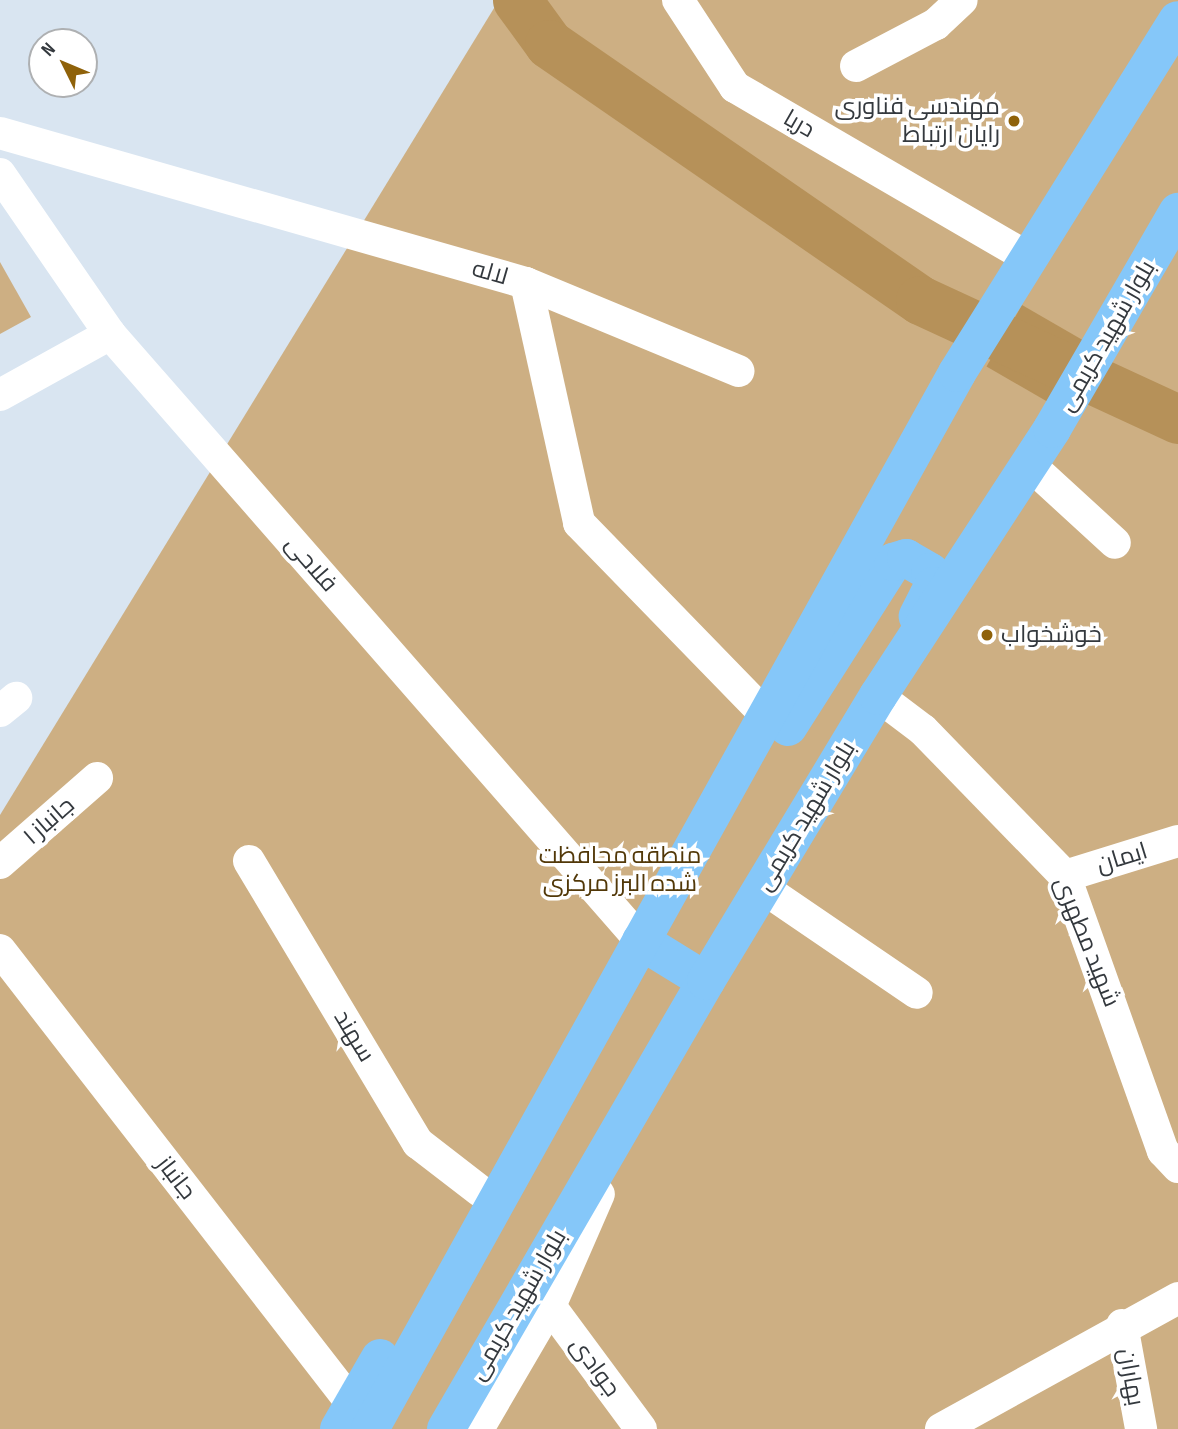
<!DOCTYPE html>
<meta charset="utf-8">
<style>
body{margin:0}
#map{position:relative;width:1178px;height:1429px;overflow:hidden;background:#d9e5f1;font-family:"Sofia Sans Condensed",Cairo,sans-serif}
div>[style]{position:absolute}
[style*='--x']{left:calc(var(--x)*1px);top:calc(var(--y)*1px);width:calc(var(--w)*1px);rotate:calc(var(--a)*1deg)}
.green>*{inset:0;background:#cdaf83}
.water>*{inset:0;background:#b69159;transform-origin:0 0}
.river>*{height:49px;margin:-24.5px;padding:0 24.5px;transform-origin:24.5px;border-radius:24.5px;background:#b69159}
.minor>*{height:32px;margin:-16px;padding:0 16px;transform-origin:16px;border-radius:16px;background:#fff}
.major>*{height:38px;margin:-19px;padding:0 19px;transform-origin:19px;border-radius:19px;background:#85c7f9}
.dots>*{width:19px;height:19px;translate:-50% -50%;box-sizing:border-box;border:4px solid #fff;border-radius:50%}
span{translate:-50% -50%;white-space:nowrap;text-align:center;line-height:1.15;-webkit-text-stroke:7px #fff;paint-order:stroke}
.poi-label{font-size:24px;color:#34393e}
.right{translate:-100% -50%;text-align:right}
.left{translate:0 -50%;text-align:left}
.street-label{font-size:24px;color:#34393e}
.park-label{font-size:24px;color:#523808}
.north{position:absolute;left:28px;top:28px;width:70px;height:70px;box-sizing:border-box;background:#fff;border:2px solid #aeb0b2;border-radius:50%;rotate:313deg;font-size:19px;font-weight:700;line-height:28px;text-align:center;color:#34393e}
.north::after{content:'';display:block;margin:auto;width:24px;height:32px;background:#8f620a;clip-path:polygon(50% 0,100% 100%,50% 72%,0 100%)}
</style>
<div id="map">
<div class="green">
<i style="clip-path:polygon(499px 0,1178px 0,1178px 1429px,0 1429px,0 815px)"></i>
<i style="clip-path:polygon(0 262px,31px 317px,0 334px)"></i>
</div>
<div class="water">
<i style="left:1022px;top:305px;width:70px;height:71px;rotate:30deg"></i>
</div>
<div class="river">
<i style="--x:517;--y:0;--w:54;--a:54"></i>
<i style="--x:549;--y:44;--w:451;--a:34.6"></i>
<i style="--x:920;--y:300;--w:284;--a:24.8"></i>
</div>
<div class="minor">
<i style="--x:678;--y:0;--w:104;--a:56.8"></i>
<i style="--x:735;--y:87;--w:336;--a:30.2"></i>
<i style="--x:856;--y:66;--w:90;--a:-27.7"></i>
<i style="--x:936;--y:24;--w:35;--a:-43"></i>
<i style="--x:0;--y:133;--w:547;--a:15.92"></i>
<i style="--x:526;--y:283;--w:246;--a:77.5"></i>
<i style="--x:579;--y:523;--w:268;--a:45.8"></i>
<i style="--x:0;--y:174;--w:194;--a:55.5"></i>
<i style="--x:110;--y:334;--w:806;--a:48.82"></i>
<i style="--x:526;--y:283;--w:230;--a:22.5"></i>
<i style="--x:0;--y:395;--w:126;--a:-29"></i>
<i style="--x:1030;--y:465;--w:115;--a:42.5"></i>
<i style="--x:878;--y:696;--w:56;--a:37.1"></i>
<i style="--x:923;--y:730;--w:204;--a:45.8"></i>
<i style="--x:1065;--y:876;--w:292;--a:70.4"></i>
<i style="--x:1163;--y:1151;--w:22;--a:47"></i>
<i style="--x:0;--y:711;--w:21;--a:-39"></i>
<i style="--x:249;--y:861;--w:329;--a:59.1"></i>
<i style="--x:418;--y:1143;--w:78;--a:37.7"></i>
<i style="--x:0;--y:863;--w:129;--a:-41.2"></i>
<i style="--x:1065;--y:876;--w:118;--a:-17.2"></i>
<i style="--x:763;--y:888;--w:186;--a:34.3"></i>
<i style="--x:0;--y:950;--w:576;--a:52.19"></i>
<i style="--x:550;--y:1306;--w:153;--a:53.5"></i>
<i style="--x:1122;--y:1325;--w:106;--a:79.6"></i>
<i style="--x:478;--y:1429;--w:143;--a:-59.7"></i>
<i style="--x:550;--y:1306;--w:122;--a:-66.4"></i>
<i style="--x:941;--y:1429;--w:271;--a:-28.9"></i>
</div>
<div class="major">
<i style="--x:788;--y:727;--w:196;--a:-57.5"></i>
<i style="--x:893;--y:562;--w:14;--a:-17"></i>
<i style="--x:906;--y:558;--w:28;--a:30"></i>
<i style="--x:930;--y:572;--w:14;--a:78"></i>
<i style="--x:933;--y:586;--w:34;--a:117"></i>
<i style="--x:641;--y:941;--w:76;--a:31.6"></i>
<i style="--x:339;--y:1429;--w:82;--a:-60"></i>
<i style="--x:370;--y:1429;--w:1208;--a:-60.93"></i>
<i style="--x:957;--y:373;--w:416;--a:-58"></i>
<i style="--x:446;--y:1429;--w:518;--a:-59.87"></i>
<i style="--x:706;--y:981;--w:333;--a:-58.9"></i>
<i style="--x:878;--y:696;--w:319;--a:-56.9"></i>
<i style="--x:1052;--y:429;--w:251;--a:-59.9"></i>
</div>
<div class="dots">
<i style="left:1014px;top:121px;background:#8f620a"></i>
<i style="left:987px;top:635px;background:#8f620a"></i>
</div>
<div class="poi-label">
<span class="right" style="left:1000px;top:121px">مهندسی فناوری<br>رایان ارتباط</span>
<span class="left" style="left:1001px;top:635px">خوشخواب</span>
</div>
<div class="street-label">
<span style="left:799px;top:124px;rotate:30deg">دریا</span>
<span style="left:490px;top:273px;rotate:16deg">لاله</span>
<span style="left:1107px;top:336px;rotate:-60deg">بلوار شهید کریمی</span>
<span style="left:311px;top:564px;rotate:49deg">فلاحی</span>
<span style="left:806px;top:816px;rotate:-59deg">بلوار شهید کریمی</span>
<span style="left:49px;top:821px;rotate:-41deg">جانباز ۱</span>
<span style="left:1122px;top:858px;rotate:-17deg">ایمان</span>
<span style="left:1087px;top:942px;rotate:68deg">شهید مطهری</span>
<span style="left:354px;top:1036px;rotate:59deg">سهند</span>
<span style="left:176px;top:1178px;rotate:52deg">جانباز</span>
<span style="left:518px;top:1305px;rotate:-60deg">بلوار شهید کریمی</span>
<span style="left:595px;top:1367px;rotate:54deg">جوادی</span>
<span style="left:1131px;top:1377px;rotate:80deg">بهاران</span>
</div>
<div class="park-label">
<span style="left:620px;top:870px">منطقه محافظت<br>شده البرز مرکزی</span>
</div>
<div class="north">N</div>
</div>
